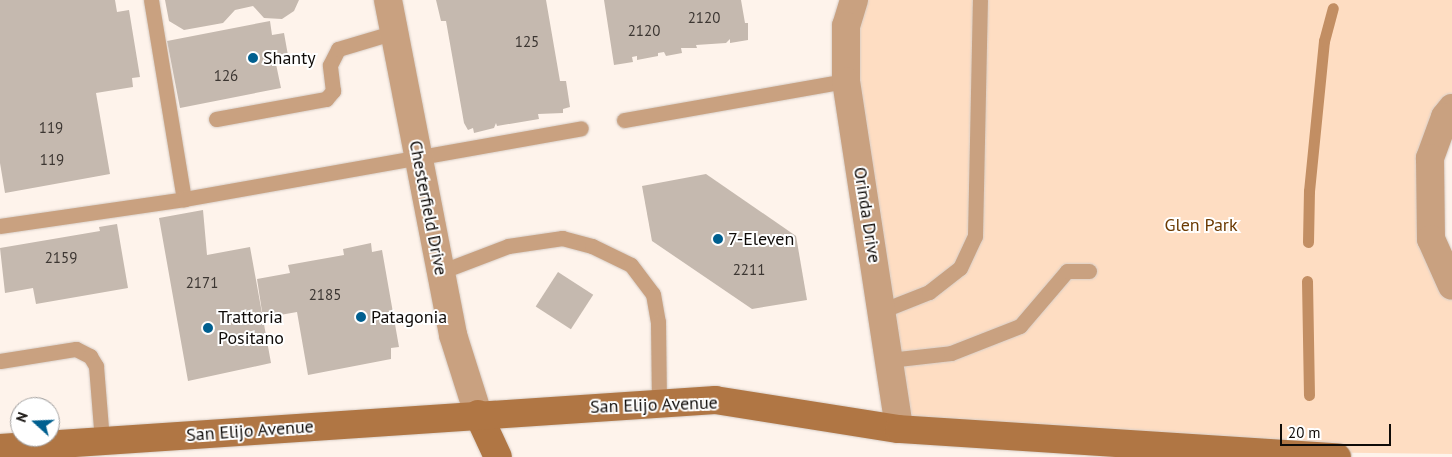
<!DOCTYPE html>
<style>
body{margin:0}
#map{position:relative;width:1452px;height:457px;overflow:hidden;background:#fef3eb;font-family:"PT Sans",sans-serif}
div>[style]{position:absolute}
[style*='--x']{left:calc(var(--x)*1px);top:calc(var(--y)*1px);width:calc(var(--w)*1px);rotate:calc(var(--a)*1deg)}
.green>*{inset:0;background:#feddc2}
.stream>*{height:11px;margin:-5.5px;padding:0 5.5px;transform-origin:5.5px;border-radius:5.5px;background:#c28e63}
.building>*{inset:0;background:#c5b9af;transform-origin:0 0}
.roads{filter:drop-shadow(0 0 1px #d8cec7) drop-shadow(0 0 1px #d8cec7)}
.service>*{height:15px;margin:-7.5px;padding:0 7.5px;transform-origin:7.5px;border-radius:7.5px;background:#c9a180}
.minor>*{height:28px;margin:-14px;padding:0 14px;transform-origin:14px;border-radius:14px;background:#c9a180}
.tertiary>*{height:28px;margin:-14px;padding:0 14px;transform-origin:14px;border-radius:14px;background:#c9a180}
.secondary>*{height:28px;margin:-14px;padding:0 14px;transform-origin:14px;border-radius:14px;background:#b07644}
.dots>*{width:14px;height:14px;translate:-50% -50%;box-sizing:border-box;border:2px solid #fff;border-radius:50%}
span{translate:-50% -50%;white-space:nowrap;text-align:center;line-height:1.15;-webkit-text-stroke:4px #fff;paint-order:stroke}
.number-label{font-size:15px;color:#3c3632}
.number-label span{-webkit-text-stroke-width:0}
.poi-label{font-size:18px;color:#0f0b08}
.left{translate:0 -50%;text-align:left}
.street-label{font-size:18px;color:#0f0b08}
.park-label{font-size:18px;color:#6c3b03}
.north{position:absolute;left:10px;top:397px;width:50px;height:50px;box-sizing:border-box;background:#fff;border:1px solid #9f9d9c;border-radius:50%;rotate:290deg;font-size:14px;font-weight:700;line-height:20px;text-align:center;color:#0f0b08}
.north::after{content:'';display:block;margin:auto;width:18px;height:22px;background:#005f8f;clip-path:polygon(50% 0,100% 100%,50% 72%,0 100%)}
.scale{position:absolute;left:1280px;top:424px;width:111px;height:22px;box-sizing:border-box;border:2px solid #0f0b08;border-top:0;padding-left:6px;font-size:15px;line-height:18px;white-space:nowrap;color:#0f0b08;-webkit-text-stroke:4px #fff;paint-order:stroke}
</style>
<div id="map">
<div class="green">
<i style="clip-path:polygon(851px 0,1452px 0,1452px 109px,1431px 156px,1452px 287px,1452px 454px,1042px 449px,913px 441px,858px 156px)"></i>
</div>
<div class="stream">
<i style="--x:1308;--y:242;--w:51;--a:-88.9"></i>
<i style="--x:1309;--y:191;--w:151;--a:-84.3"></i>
<i style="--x:1324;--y:41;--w:34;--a:-75"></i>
<i style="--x:1307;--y:281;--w:114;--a:89"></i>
</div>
<div class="building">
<i style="clip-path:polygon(0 0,115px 0,117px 12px,129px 10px,140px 77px,132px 78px,133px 87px,96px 93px,110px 174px,5px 193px,0 163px)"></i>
<i style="clip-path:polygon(165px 0,299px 0,294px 11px,282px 19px,264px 18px,253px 6px,235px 10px,223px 23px,184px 30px,169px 21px)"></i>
<i style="clip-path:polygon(436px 0,546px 0,560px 81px,566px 81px,570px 107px,563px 109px,563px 113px,538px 114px,539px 119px,497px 126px,496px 123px,494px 128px,474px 133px,473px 128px,468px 130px,464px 123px,446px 21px,441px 21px)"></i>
<i style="clip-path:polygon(604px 0,741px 0,745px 23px,748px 23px,748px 40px,730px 43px,730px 39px,726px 43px,696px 45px,697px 48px,681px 48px,682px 53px,666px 56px,664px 52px,658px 53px,658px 56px,637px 60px,637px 56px,632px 57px,633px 62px,614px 65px)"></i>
<i style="clip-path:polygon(270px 21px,272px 35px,284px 33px,289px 61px,276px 64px,281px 88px,180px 108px,167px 41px)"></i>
<i style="clip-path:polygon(706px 174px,796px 236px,807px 300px,752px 309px,652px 241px,642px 186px)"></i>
<i style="clip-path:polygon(203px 210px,207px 255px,250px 247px,271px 363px,188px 381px,159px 218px)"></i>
<i style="clip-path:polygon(117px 224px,128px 288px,36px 304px,33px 288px,5px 293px,0 248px,100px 231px,99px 227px)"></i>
<i style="clip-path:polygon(371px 243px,372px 252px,382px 250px,399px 347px,391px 348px,391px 359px,308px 375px,297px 312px,263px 318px,257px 279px,290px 273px,288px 265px,344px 255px,343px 249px)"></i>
<i style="left:558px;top:272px;width:42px;height:41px;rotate:33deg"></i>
</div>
<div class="roads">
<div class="service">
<i style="--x:151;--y:0;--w:202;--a:80.6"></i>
<i style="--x:216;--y:119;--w:112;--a:-10.3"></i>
<i style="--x:326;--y:99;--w:11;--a:-49"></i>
<i style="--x:333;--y:91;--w:26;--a:-97"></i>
<i style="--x:330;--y:65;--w:18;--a:-63"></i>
<i style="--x:338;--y:49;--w:59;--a:-16.6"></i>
<i style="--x:624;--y:120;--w:225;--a:-10"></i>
<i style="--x:0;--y:226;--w:186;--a:-8.3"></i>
<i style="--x:184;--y:199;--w:403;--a:-10.1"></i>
<i style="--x:440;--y:272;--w:73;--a:-20.9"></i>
<i style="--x:508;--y:246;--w:55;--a:-8.4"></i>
<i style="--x:562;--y:238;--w:31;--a:15"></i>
<i style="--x:592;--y:246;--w:43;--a:26"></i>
<i style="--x:631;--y:265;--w:36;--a:53"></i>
<i style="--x:653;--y:294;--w:28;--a:80"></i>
<i style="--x:658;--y:322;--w:82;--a:89.3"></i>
<i style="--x:881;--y:311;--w:52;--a:-21.6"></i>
<i style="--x:929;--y:292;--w:39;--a:-38"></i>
<i style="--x:960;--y:268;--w:35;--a:-65"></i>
<i style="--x:975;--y:236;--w:236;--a:-88.8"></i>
<i style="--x:889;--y:360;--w:62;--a:-6.4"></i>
<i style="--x:951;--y:353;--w:74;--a:-21.4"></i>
<i style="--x:1020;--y:326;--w:72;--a:-49.5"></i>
<i style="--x:1067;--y:271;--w:22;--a:0"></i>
<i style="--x:0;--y:361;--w:77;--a:-9"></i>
<i style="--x:76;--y:349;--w:16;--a:27"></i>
<i style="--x:90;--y:356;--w:12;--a:59"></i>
<i style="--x:96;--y:366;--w:74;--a:85.4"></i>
</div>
<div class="minor">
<i style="--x:1452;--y:108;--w:11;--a:128"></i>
<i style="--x:1445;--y:117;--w:44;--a:110.1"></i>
<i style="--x:1430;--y:158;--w:81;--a:89.3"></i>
<i style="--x:1431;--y:239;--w:51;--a:65.9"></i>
</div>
<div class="tertiary">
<i style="--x:388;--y:0;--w:341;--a:79"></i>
<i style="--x:453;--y:335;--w:83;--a:72.4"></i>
<i style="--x:854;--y:0;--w:27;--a:107"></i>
<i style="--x:846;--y:26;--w:55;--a:90"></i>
<i style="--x:846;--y:81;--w:352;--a:81.3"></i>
</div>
<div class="secondary">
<i style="--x:478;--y:414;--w:47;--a:65.1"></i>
<i style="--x:0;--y:448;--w:717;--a:-3.84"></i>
<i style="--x:715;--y:400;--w:186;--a:9"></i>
<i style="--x:899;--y:429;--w:439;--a:3.7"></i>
</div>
</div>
<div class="dots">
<i style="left:253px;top:58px;background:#005f8f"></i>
<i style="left:718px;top:239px;background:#005f8f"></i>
<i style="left:361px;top:317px;background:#005f8f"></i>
<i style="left:208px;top:328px;background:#005f8f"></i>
</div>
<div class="number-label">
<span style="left:704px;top:18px">2120</span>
<span style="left:644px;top:31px">2120</span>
<span style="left:527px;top:42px">125</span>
<span style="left:226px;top:76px">126</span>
<span style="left:51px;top:128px">119</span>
<span style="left:52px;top:160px">119</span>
<span style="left:61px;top:258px">2159</span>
<span style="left:749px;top:270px">2211</span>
<span style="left:202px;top:283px">2171</span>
<span style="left:325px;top:295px">2185</span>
</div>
<div class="poi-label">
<span class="left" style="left:263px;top:58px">Shanty</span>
<span class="left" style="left:728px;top:239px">7-Eleven</span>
<span class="left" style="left:371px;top:317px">Patagonia</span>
<span class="left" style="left:218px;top:328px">Trattoria<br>Positano</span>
</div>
<div class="street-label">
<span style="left:428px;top:208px;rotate:79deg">Chesterfield Drive</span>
<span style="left:867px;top:215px;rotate:81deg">Orinda Drive</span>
<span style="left:654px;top:405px;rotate:-2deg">San Elijo Avenue</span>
<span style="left:250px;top:431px;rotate:-4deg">San Elijo Avenue</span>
</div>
<div class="park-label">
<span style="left:1201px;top:225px">Glen Park</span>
</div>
<div class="north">N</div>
<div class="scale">20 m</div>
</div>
